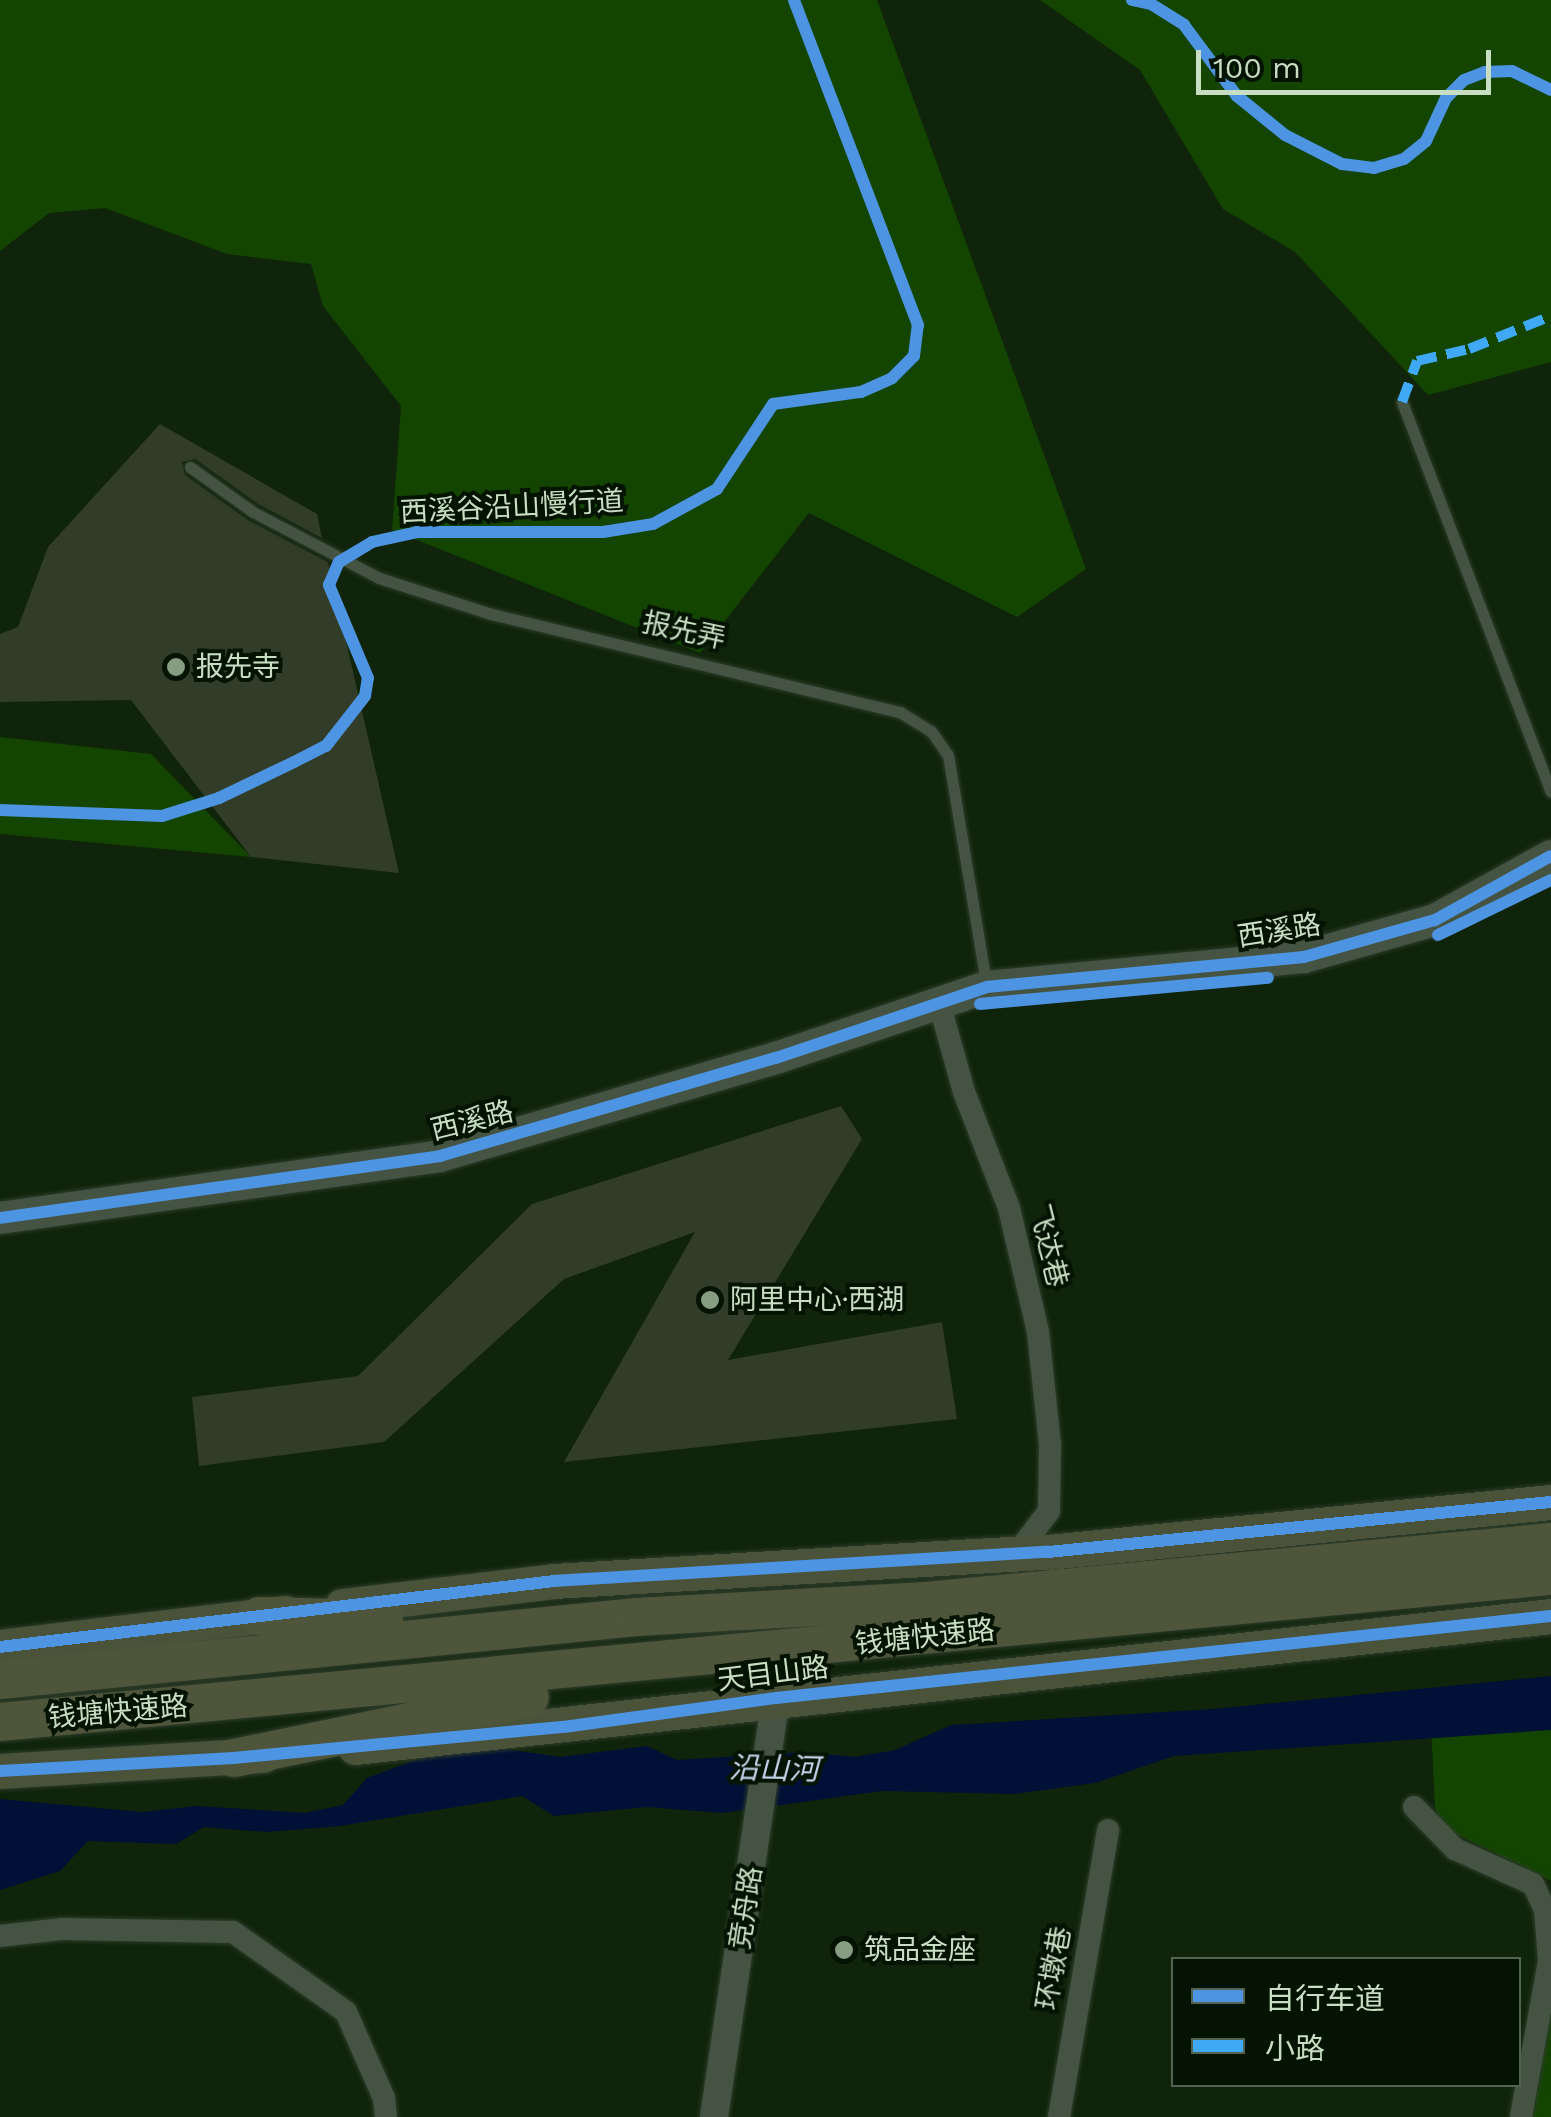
<!DOCTYPE html>
<meta charset="utf-8">
<style>
body{margin:0}
#map{position:relative;width:1551px;height:2117px;overflow:hidden;background:#0f240a;font-family:"Work Sans","Noto Sans SC",sans-serif}
div>[style]{position:absolute}
[style*='--x']{left:calc(var(--x)*1px);top:calc(var(--y)*1px);width:calc(var(--w)*1px);rotate:calc(var(--a)*1deg)}
.green>*{inset:0;background:#134501}
.water>*{inset:0;background:#011037}
.building>*{inset:0;background:#313d28}
.roads{filter:drop-shadow(0 0 2px #2d3c2a) drop-shadow(0 0 2px #2d3c2a)}
.service>*{height:11px;margin:-5.5px;padding:0 5.5px;transform-origin:5.5px;border-radius:5.5px;background:#455442}
.minor>*{height:22px;margin:-11px;padding:0 11px;transform-origin:11px;border-radius:11px;background:#455442}
.tertiary>*{height:28px;margin:-14px;padding:0 14px;transform-origin:14px;border-radius:14px;background:#455442}
.secondary>*{height:32px;margin:-16px;padding:0 16px;transform-origin:16px;border-radius:16px;background:#455442}
.primary>*{height:35px;margin:-17.5px;padding:0 17.5px;transform-origin:17.5px;border-radius:17.5px;background:#4a533a}
.trunk>*{height:38px;margin:-19px;padding:0 19px;transform-origin:19px;border-radius:19px;background:#4e553b}
.quiet>*{height:10px;margin-top:-5px;transform-origin:0;background:repeating-linear-gradient(90deg,#3fa9f5 0 20px,transparent 0 30px)}
.cycleway>*{height:12px;margin:-6px;padding:0 6px;transform-origin:6px;border-radius:6px;background:#4d94e3}
.dots>*{width:28px;height:28px;translate:-50% -50%;box-sizing:border-box;border:5px solid #041302;border-radius:50%}
span{translate:-50% -50%;white-space:nowrap;text-align:center;line-height:1.15;-webkit-text-stroke:8px #041302;paint-order:stroke}
.street-label{font-size:28px;color:#c8dec3}
.poi-label{font-size:28px;color:#c8dec3}
.left{translate:0 -50%;text-align:left}
.water-label{font-size:30px;color:#c3d2ea;font-style:italic}
.legend{position:absolute;left:1171px;top:1957px;width:350px;height:130px;box-sizing:border-box;background:#041302;border:2px solid #52644f;margin:0;padding:12px 18px;list-style:none;font-size:30px;color:#c8dec3}
.legend li{display:flex;align-items:center;gap:20px;height:50px}
.legend b{width:50px;border:2px solid #52644f}
.scale{position:absolute;left:1196px;top:50px;width:295px;height:45px;box-sizing:border-box;border:5px solid #c8dec3;border-top:0;padding-left:12px;font-size:30px;line-height:35px;white-space:nowrap;color:#c8dec3;-webkit-text-stroke:8px #041302;paint-order:stroke}
</style>
<div id="map">
<div class="green">
<i style="clip-path:polygon(0 0,877px 0,1086px 569px,1017px 617px,809px 513px,700px 653px,392px 530px,401px 406px,323px 306px,311px 264px,227px 254px,105px 208px,49px 213px,0 251px)"></i>
<i style="clip-path:polygon(1040px 0,1551px 0,1551px 362px,1428px 395px,1295px 252px,1223px 209px,1140px 70px)"></i>
<i style="clip-path:polygon(0 737px,151px 754px,251px 857px,0 834px)"></i>
<i style="clip-path:polygon(1551px 1721px,1551px 1881px,1442px 1827px,1435px 1808px,1431px 1725px)"></i>
<i style="clip-path:polygon(1551px 2009px,1551px 2117px,1533px 2117px)"></i>
</div>
<div class="water">
<i style="clip-path:polygon(1551px 1676px,1551px 1730px,1174px 1756px,1095px 1783px,1015px 1794px,882px 1791px,722px 1813px,647px 1807px,554px 1816px,522px 1796px,340px 1826px,267px 1832px,204px 1827px,176px 1844px,88px 1841px,60px 1871px,0 1890px,0 1799px,142px 1812px,197px 1806px,305px 1813px,343px 1805px,367px 1778px,443px 1750px,500px 1748px,560px 1757px,647px 1746px,677px 1760px,804px 1752px,855px 1757px,895px 1750px,951px 1725px,1213px 1709px)"></i>
</div>
<div class="building">
<i style="clip-path:polygon(160px 424px,317px 514px,322px 538px,258px 504px,195px 459px,182px 462px,185px 475px,248px 520px,328px 562px,399px 873px,251px 857px,131px 700px,0 702px,0 634px,18px 627px,48px 547px)"></i>
<i style="clip-path:polygon(841px 1106px,862px 1139px,728px 1360px,942px 1322px,957px 1419px,564px 1462px,695px 1232px,564px 1279px,384px 1442px,199px 1466px,192px 1397px,358px 1376px,532px 1204px)"></i>
</div>
<div class="roads">
<div class="service">
<i style="--x:1402;--y:402;--w:417;--a:69.1"></i>
<i style="--x:190;--y:467;--w:77;--a:35.5"></i>
<i style="--x:253;--y:512;--w:142;--a:27.6"></i>
<i style="--x:379;--y:578;--w:118;--a:17.8"></i>
<i style="--x:491;--y:614;--w:421;--a:13.5"></i>
<i style="--x:900;--y:712;--w:36;--a:32"></i>
<i style="--x:931;--y:731;--w:29;--a:55"></i>
<i style="--x:948;--y:755;--w:231;--a:80.5"></i>
</div>
<div class="minor">
<i style="--x:940;--y:1006;--w:89;--a:74.4"></i>
<i style="--x:964;--y:1092;--w:124;--a:68.8"></i>
<i style="--x:1009;--y:1208;--w:127;--a:76.8"></i>
<i style="--x:1038;--y:1332;--w:113;--a:83.9"></i>
<i style="--x:1050;--y:1444;--w:67;--a:90.9"></i>
<i style="--x:1049;--y:1511;--w:53;--a:127.3"></i>
<i style="--x:1414;--y:1807;--w:59;--a:45.7"></i>
<i style="--x:1455;--y:1849;--w:85;--a:24.2"></i>
<i style="--x:1533;--y:1884;--w:29;--a:65"></i>
<i style="--x:1545;--y:1910;--w:51;--a:85.5"></i>
<i style="--x:1549;--y:1961;--w:158;--a:100.2"></i>
<i style="--x:0;--y:1936;--w:61;--a:-6.5"></i>
<i style="--x:61;--y:1929;--w:172;--a:1"></i>
<i style="--x:233;--y:1932;--w:138;--a:35.3"></i>
<i style="--x:346;--y:2012;--w:94;--a:66.2"></i>
<i style="--x:384;--y:2098;--w:19;--a:84"></i>
<i style="--x:1059;--y:2117;--w:291;--a:-80.3"></i>
</div>
<div class="tertiary">
<i style="--x:714;--y:2117;--w:424;--a:-81.6"></i>
</div>
<div class="secondary">
<i style="--x:0;--y:1218;--w:444;--a:-8"></i>
<i style="--x:440;--y:1156;--w:350;--a:-16.3"></i>
<i style="--x:776;--y:1058;--w:223;--a:-18.6"></i>
<i style="--x:987;--y:987;--w:318;--a:-5.4"></i>
<i style="--x:1304;--y:957;--w:136;--a:-15.8"></i>
<i style="--x:1435;--y:920;--w:132;--a:-28.9"></i>
</div>
<div class="primary">
<i style="--x:342;--y:1606;--w:213;--a:-6.7"></i>
<i style="--x:554;--y:1581;--w:495;--a:-3.4"></i>
<i style="--x:1048;--y:1552;--w:505;--a:-5.68"></i>
<i style="--x:0;--y:1647;--w:287;--a:-6.8"></i>
<i style="--x:355;--y:1747;--w:1203;--a:-6.25"></i>
<i style="--x:0;--y:1771;--w:264;--a:-3.5"></i>
</div>
<div class="trunk">
<i style="--x:259;--y:1616;--w:125;--a:1.4"></i>
<i style="--x:0;--y:1680;--w:640;--a:-5.65"></i>
<i style="--x:637;--y:1617;--w:288;--a:-3.2"></i>
<i style="--x:925;--y:1601;--w:629;--a:-5.38"></i>
<i style="--x:0;--y:1722;--w:1558;--a:-5.38"></i>
<i style="--x:234;--y:1758;--w:302;--a:-11.6"></i>
</div>
</div>
<div class="quiet">
<i style="--x:1402;--y:402;--w:44;--a:-69.9"></i>
<i style="--x:1417;--y:361;--w:53;--a:-13"></i>
<i style="--x:1469;--y:349;--w:88;--a:-21.9"></i>
</div>
<div class="cycleway">
<i style="--x:1132;--y:0;--w:19;--a:12"></i>
<i style="--x:1151;--y:4;--w:39;--a:32"></i>
<i style="--x:1184;--y:25;--w:89;--a:53.3"></i>
<i style="--x:1237;--y:96;--w:62;--a:39.1"></i>
<i style="--x:1285;--y:135;--w:64;--a:27"></i>
<i style="--x:1342;--y:164;--w:32;--a:7"></i>
<i style="--x:1374;--y:168;--w:31;--a:-17"></i>
<i style="--x:1404;--y:159;--w:28;--a:-39"></i>
<i style="--x:1426;--y:141;--w:47;--a:-65.1"></i>
<i style="--x:1446;--y:98;--w:25;--a:-45"></i>
<i style="--x:1464;--y:80;--w:22;--a:-21"></i>
<i style="--x:1485;--y:72;--w:27;--a:-2"></i>
<i style="--x:1512;--y:71;--w:43;--a:26"></i>
<i style="--x:0;--y:810;--w:162;--a:2.1"></i>
<i style="--x:162;--y:816;--w:60;--a:-17.5"></i>
<i style="--x:219;--y:798;--w:83;--a:-25.6"></i>
<i style="--x:294;--y:762;--w:36;--a:-27"></i>
<i style="--x:326;--y:746;--w:63;--a:-52"></i>
<i style="--x:365;--y:696;--w:18;--a:-81"></i>
<i style="--x:368;--y:678;--w:101;--a:-112.8"></i>
<i style="--x:329;--y:585;--w:25;--a:-67"></i>
<i style="--x:339;--y:562;--w:39;--a:-31"></i>
<i style="--x:372;--y:542;--w:46;--a:-12.5"></i>
<i style="--x:417;--y:532;--w:186;--a:0"></i>
<i style="--x:603;--y:532;--w:51;--a:-9.1"></i>
<i style="--x:653;--y:524;--w:73;--a:-28.7"></i>
<i style="--x:717;--y:489;--w:102;--a:-56.6"></i>
<i style="--x:773;--y:404;--w:89;--a:-7.8"></i>
<i style="--x:861;--y:392;--w:34;--a:-24"></i>
<i style="--x:892;--y:378;--w:31;--a:-45"></i>
<i style="--x:914;--y:356;--w:31;--a:-83"></i>
<i style="--x:918;--y:325;--w:348;--a:-110.9"></i>
<i style="--x:1438;--y:935;--w:126;--a:-26"></i>
<i style="--x:980;--y:1004;--w:289;--a:-5.2"></i>
<i style="--x:0;--y:1218;--w:444;--a:-8"></i>
<i style="--x:440;--y:1156;--w:350;--a:-16.3"></i>
<i style="--x:776;--y:1058;--w:223;--a:-18.6"></i>
<i style="--x:987;--y:987;--w:318;--a:-5.4"></i>
<i style="--x:1304;--y:957;--w:136;--a:-15.8"></i>
<i style="--x:1435;--y:920;--w:132;--a:-28.9"></i>
<i style="--x:0;--y:1647;--w:558;--a:-6.79"></i>
<i style="--x:554;--y:1581;--w:495;--a:-3.4"></i>
<i style="--x:1048;--y:1552;--w:505;--a:-5.68"></i>
<i style="--x:0;--y:1771;--w:234;--a:-3.2"></i>
<i style="--x:234;--y:1758;--w:331;--a:-5.4"></i>
<i style="--x:564;--y:1727;--w:214;--a:-7.8"></i>
<i style="--x:776;--y:1698;--w:779;--a:-6.04"></i>
</div>
<div class="dots">
<i style="left:176px;top:667px;background:#879d82"></i>
<i style="left:710px;top:1300px;background:#879d82"></i>
<i style="left:844px;top:1950px;background:#879d82"></i>
</div>
<div class="street-label">
<span style="left:512px;top:507px;rotate:-3deg">西溪谷沿山慢行道</span>
<span style="left:684px;top:631px;rotate:12deg">报先弄</span>
<span style="left:1279px;top:931px;rotate:-9deg">西溪路</span>
<span style="left:472px;top:1121px;rotate:-14deg">西溪路</span>
<span style="left:1048px;top:1246px;rotate:76deg">飞达巷</span>
<span style="left:925px;top:1637px;rotate:-6deg">钱塘快速路</span>
<span style="left:773px;top:1674px;rotate:-7deg">天目山路</span>
<span style="left:118px;top:1712px;rotate:-5deg">钱塘快速路</span>
<span style="left:746px;top:1908px;rotate:-81deg">竞舟路</span>
<span style="left:1054px;top:1968px;rotate:-80deg">环墩巷</span>
</div>
<div class="poi-label">
<span class="left" style="left:196px;top:667px">报先寺</span>
<span class="left" style="left:730px;top:1300px">阿里中心·西湖</span>
<span class="left" style="left:864px;top:1950px">筑品金座</span>
</div>
<div class="water-label">
<span style="left:774px;top:1769px;rotate:1deg">沿山河</span>
</div>
<ul class="legend">
<li><b style="height:12px;background:#4d94e3"></b>自行车道</li>
<li><b style="height:12px;background:#3fa9f5"></b>小路</li>
</ul>
<div class="scale">100 m</div>
</div>
